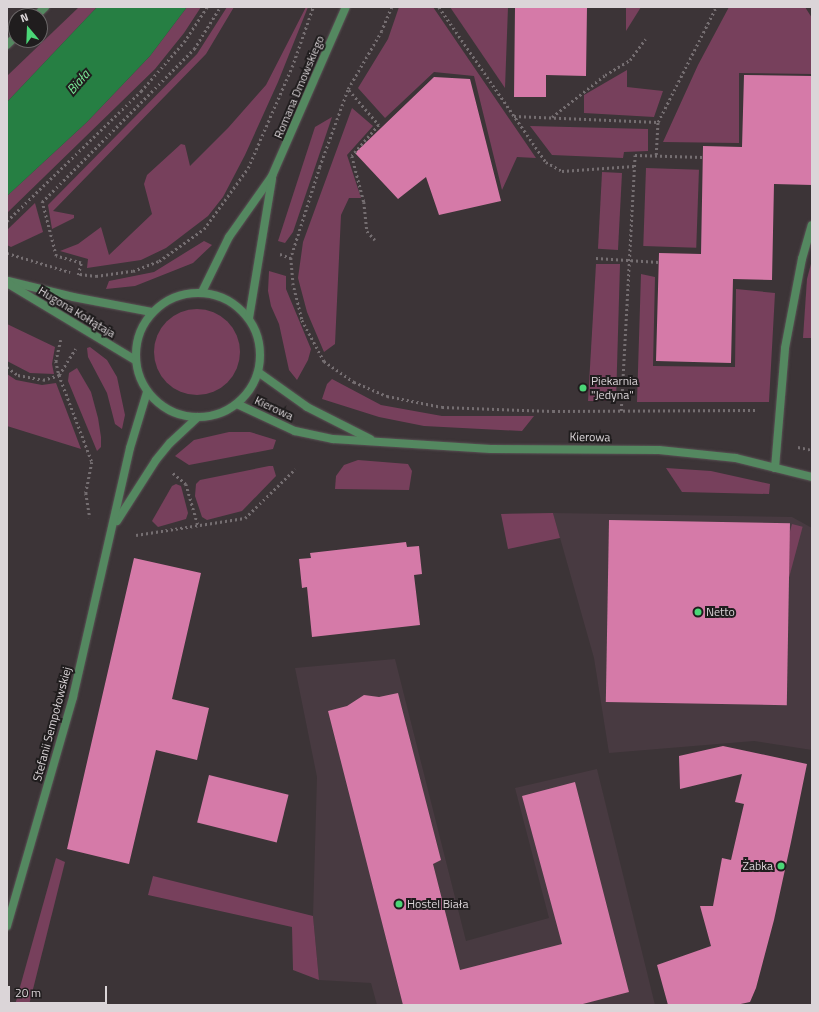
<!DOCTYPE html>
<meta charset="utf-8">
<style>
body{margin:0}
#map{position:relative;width:819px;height:1012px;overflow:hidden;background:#3c3437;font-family:"Titillium Web",sans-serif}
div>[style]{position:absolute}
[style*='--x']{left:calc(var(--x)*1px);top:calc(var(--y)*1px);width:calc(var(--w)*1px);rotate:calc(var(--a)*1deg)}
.built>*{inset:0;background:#483a41}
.green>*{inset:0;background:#77405c;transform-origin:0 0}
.round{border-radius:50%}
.water>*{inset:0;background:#267f43}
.building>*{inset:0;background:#d57aa8;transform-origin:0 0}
.path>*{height:2.5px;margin-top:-1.25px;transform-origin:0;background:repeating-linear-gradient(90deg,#756e71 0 2px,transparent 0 5px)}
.roads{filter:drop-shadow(0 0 1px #595154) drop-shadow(0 0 1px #595154)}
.service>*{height:8px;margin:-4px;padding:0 4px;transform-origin:4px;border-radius:4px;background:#548860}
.minor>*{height:8px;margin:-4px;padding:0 4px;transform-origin:4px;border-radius:4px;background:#548860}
.minor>.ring{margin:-4px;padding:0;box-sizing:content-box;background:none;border:8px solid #548860;border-radius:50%}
.dots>*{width:11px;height:11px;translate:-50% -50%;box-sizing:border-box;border:2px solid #201d1e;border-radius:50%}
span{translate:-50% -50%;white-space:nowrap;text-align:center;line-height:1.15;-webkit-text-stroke:4px #201d1e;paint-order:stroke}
.street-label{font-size:12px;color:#dbd5d8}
.poi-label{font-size:12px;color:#dbd5d8}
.left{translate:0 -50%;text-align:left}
.right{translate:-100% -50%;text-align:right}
.water-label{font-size:13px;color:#7ae997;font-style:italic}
.frame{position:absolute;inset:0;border:8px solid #dbd5d8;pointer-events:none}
.north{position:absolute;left:8px;top:8px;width:40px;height:40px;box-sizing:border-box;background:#201d1e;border:1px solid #6b6768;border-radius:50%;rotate:341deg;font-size:11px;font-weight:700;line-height:16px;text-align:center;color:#dbd5d8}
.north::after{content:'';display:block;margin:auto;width:14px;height:18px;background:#4bd677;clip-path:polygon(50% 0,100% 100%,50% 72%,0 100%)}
.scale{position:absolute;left:8px;top:986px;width:99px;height:18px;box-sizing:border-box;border:2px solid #dbd5d8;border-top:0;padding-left:5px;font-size:12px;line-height:14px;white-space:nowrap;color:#dbd5d8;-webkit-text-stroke:3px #201d1e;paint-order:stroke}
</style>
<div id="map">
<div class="built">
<i style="clip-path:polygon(553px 513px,792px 517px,812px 528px,812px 750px,754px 741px,609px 753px,594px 658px)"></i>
<i style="clip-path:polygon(395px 659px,466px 941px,549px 918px,515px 788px,597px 769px,655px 1005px,377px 1005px,371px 983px,319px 980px,313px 916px,317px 777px,295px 668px)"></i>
</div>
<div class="green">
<i style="clip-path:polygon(79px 7px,97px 7px,7px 102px,7px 76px)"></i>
<i style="clip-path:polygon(187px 7px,201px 7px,184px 33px,155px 69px,7px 213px,7px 196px,87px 122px,150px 56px)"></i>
<i style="clip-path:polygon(227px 7px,234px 7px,206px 54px,53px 211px,74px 215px,74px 218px,52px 229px,48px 205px,197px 54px)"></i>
<i style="clip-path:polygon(306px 7px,308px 7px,278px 82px,245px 155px,223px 197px,208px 216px,166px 248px,141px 260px,87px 268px,88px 259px,60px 251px,78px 244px,101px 227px,109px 255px,152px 214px,144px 184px,147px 175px,181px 144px,185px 145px,190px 166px,228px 128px,266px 85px)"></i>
<i style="clip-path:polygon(399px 7px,433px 7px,536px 158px,517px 157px,502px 190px,474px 76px,434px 72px,385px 118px,358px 88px,388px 39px)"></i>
<i style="clip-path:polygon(450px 7px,508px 7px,505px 88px)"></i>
<i style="clip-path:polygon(626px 7px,641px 7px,626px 31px)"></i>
<i style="clip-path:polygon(729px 7px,805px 7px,812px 18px,812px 74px,739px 73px,739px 143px,663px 142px,698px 65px)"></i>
<i style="clip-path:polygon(627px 70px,627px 87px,663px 91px,654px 117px,584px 113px,584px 95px)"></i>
<i style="clip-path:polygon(352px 108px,373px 126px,347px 155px,361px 198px,349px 198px,341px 215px,335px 344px,324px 352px,307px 312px,298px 278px,303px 242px)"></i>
<i style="clip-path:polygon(332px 117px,293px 232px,285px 243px,278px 241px,315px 127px)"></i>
<i style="clip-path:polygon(530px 126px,648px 129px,648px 151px,624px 152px,623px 158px,552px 155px)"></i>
<i style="left:646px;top:168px;width:53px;height:78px;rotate:2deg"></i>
<i style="left:622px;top:173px;width:77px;height:20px;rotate:93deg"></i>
<i style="clip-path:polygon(35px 203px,43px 232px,11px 247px,7px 245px,7px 230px)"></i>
<i style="clip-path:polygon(204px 241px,212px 245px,193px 263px,135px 286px,106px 289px,109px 281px,154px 272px)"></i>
<i style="clip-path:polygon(812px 260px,812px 338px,803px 338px,807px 279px)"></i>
<i style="clip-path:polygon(596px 264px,620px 264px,616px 401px,588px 401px)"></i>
<i style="clip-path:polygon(269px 271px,286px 276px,286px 289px,311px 349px,308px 360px,297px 380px,289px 370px,279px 324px,271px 306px,268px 291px)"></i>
<i style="clip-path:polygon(641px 274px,655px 277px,653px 366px,735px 367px,736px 289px,775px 293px,769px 402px,637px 402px)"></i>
<i class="round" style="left:154px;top:309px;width:86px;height:86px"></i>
<i style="clip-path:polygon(7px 324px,55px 347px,52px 364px,54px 374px,30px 373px,7px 361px)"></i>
<i style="clip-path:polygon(90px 347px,107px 360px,117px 377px,125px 415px,122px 429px,115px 424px,107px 393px,88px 357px,87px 348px)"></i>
<i style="clip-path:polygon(77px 368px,91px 392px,98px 418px,101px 437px,101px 447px,97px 451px,68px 381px,69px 373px)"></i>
<i style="clip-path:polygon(7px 374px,16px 380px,42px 385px,56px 383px,81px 449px,7px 426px)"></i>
<i style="clip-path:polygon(332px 379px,381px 405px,442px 416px,534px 416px,522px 431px,424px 426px,379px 417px,322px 399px,327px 384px)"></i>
<i style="clip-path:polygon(229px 432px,250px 432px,276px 440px,273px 449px,268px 450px,189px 465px,175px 456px,194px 440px)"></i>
<i style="clip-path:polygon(358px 460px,408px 464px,412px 471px,409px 490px,335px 489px,336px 476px,344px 465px)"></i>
<i style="clip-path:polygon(269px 466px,273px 466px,276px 476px,242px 511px,207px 520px,202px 517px,195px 496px,196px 484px,200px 480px)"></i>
<i style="clip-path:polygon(666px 468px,711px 471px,770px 484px,769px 494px,682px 492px)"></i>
<i style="clip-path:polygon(176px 484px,181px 486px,188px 513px,186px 519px,158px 527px,152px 521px,172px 486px)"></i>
<i style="clip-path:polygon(553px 513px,560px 538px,508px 549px,501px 514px)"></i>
<i style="left:792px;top:524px;width:11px;height:164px;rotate:15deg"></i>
<i style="clip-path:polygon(56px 858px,65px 862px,29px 1005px,15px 1005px)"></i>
<i style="clip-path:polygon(153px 876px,313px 916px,319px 980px,293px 970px,292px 927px,148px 895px)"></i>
</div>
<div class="water">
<i style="clip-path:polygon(97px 7px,187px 7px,150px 56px,87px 122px,7px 196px,7px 102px)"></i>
</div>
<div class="building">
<i style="clip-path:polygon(515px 7px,587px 7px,586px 76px,546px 75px,546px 97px,514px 97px)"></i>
<i style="clip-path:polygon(744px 75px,812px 76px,812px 185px,774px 184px,772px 280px,733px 279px,731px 363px,656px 361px,659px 253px,701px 254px,703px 146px,742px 147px)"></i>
<i style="clip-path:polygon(434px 77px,470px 79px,501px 201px,439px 215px,426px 177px,398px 199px,355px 153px)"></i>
<i style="left:609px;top:520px;width:181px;height:182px;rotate:1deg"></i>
<i style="clip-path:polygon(406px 542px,407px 547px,419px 546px,422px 574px,414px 575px,420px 625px,312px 637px,307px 587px,302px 588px,299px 559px,311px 558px,310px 553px)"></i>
<i style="clip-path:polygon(134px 558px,201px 573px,172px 699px,209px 708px,197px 760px,156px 750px,129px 864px,67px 849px)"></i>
<i style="clip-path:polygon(398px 693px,441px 860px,433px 864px,460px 970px,562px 944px,522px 796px,575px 782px,629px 992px,579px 1005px,403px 1005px,328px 711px,347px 706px,364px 695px,379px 697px)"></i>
<i style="clip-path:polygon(723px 746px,807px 764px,791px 842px,774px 920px,756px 988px,750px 1002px,736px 1005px,668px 1005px,657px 965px,711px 946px,700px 906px,713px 906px,722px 858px,731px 860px,744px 804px,735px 802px,742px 774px,680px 789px,679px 756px)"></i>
<i style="left:209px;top:775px;width:82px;height:49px;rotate:14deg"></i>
</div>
<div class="path">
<i style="--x:392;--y:7;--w:26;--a:113"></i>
<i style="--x:382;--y:31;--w:68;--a:120"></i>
<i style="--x:348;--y:90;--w:82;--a:110"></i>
<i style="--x:320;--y:167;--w:96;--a:107.7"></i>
<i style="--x:291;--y:258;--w:25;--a:85"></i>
<i style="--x:293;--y:283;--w:38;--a:76"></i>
<i style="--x:302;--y:320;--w:47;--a:61.8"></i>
<i style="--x:324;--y:361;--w:37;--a:35"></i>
<i style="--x:354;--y:382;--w:36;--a:23"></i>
<i style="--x:387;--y:396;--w:56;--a:11.3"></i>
<i style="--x:442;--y:407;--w:111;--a:2.1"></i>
<i style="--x:553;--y:411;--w:205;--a:-0.3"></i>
<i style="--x:439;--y:7;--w:188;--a:55.4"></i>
<i style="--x:546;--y:162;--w:18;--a:29"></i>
<i style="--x:562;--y:171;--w:72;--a:-4"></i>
<i style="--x:349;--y:90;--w:46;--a:49.4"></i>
<i style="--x:379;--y:125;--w:41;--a:131.1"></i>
<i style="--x:352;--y:156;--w:48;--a:75.4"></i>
<i style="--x:364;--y:202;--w:29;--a:84"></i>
<i style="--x:367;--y:231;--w:12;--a:48"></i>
<i style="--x:514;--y:116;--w:144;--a:2.4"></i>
<i style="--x:552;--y:117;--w:68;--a:-38.4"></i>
<i style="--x:605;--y:75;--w:29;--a:-31"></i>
<i style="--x:630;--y:60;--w:26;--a:-54"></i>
<i style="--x:656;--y:155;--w:33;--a:-87"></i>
<i style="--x:658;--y:122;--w:129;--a:-63.2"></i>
<i style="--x:7;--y:221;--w:187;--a:-44.1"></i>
<i style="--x:141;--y:91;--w:65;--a:-48.7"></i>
<i style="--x:184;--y:42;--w:42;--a:-56.7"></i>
<i style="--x:7;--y:253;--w:66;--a:16.8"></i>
<i style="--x:280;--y:254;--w:12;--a:20"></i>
<i style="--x:596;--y:258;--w:63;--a:3.6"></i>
<i style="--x:80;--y:274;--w:16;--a:7"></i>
<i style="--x:96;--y:276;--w:37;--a:-8"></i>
<i style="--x:133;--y:271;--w:28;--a:-21"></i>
<i style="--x:159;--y:261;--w:55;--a:-35.4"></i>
<i style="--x:204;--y:229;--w:75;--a:-54.2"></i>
<i style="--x:248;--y:168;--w:110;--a:-66.5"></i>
<i style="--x:292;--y:67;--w:64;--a:-70.7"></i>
<i style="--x:78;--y:275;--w:12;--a:-76"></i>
<i style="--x:81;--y:263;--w:26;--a:-164"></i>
<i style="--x:56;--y:256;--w:56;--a:-104.5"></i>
<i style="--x:42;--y:202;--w:216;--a:-45.2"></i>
<i style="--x:194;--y:49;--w:49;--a:-58.2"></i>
<i style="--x:61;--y:340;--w:22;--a:103"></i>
<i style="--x:56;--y:361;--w:14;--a:78"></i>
<i style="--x:59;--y:375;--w:93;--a:69.2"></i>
<i style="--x:92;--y:462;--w:32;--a:101"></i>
<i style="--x:86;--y:493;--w:25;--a:81"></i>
<i style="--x:7;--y:367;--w:14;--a:36"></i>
<i style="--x:18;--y:375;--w:25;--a:11"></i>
<i style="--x:43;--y:380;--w:17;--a:-17"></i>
<i style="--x:59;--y:375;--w:31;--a:-58"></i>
<i style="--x:621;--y:411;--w:256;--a:-86.9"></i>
<i style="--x:635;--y:155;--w:68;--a:1.7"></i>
<i style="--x:798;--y:447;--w:14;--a:12"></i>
<i style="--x:173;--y:473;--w:17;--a:40"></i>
<i style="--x:186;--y:484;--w:43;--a:73.7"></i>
<i style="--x:136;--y:535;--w:110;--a:-8.9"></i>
<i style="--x:245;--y:518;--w:70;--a:-44.4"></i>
</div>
<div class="roads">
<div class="service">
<i style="--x:775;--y:468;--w:120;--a:-85.2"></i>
<i style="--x:785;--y:348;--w:91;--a:-79.2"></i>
<i style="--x:802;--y:259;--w:35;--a:-74"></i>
</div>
<div class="minor">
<i style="--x:36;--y:16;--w:13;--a:-45"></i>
<i style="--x:7;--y:45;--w:13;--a:-45"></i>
<i style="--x:8;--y:281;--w:67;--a:13.8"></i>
<i style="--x:73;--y:297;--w:80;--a:10.8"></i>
<i style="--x:7;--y:283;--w:149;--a:31"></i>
<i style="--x:202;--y:292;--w:61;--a:-63.9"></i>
<i style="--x:229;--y:237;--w:75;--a:-54.8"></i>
<i style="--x:272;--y:176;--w:184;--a:-66.4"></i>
<i class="ring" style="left:136px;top:293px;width:116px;height:116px"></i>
<i style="--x:249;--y:318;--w:141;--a:-80.6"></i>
<i style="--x:258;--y:372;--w:60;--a:35.5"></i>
<i style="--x:307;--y:407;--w:71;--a:26.9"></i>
<i style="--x:237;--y:404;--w:64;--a:25"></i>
<i style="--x:295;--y:431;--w:39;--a:12"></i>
<i style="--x:333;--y:439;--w:158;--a:3.6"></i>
<i style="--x:491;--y:449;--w:168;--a:0.3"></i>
<i style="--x:659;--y:450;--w:77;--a:5.9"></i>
<i style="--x:736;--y:458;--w:78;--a:14"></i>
<i style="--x:117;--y:521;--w:72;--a:-57.4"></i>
<i style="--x:156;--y:460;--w:22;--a:-51"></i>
<i style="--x:170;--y:443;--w:38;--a:-43"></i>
<i style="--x:7;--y:926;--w:238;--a:-73.9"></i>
<i style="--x:73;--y:697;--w:255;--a:-77.1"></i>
<i style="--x:130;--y:448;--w:59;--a:-73.1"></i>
</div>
</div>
<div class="dots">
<i style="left:583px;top:388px;background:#4bd677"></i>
<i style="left:698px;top:612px;background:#4bd677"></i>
<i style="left:781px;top:866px;background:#4bd677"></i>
<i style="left:399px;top:904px;background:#4bd677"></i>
</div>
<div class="street-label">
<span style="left:299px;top:87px;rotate:-67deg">Romana Dmowskiego</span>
<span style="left:77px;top:312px;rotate:31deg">Hugona Kołłątaja</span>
<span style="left:274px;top:408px;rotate:25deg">Kierowa</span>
<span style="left:590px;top:437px;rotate:1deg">Kierowa</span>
<span style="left:52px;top:724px;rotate:-75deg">Stefanii Sempołowskiej</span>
</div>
<div class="poi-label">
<span class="left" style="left:591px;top:388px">Piekarnia<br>"Jedyna"</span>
<span class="left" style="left:706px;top:612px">Netto</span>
<span class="right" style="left:773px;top:866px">Żabka</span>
<span class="left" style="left:407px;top:904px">Hostel Biała</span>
</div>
<div class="water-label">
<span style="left:78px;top:82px;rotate:-49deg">Biała</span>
</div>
<div class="frame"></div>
<div class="north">N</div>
<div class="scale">20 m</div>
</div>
